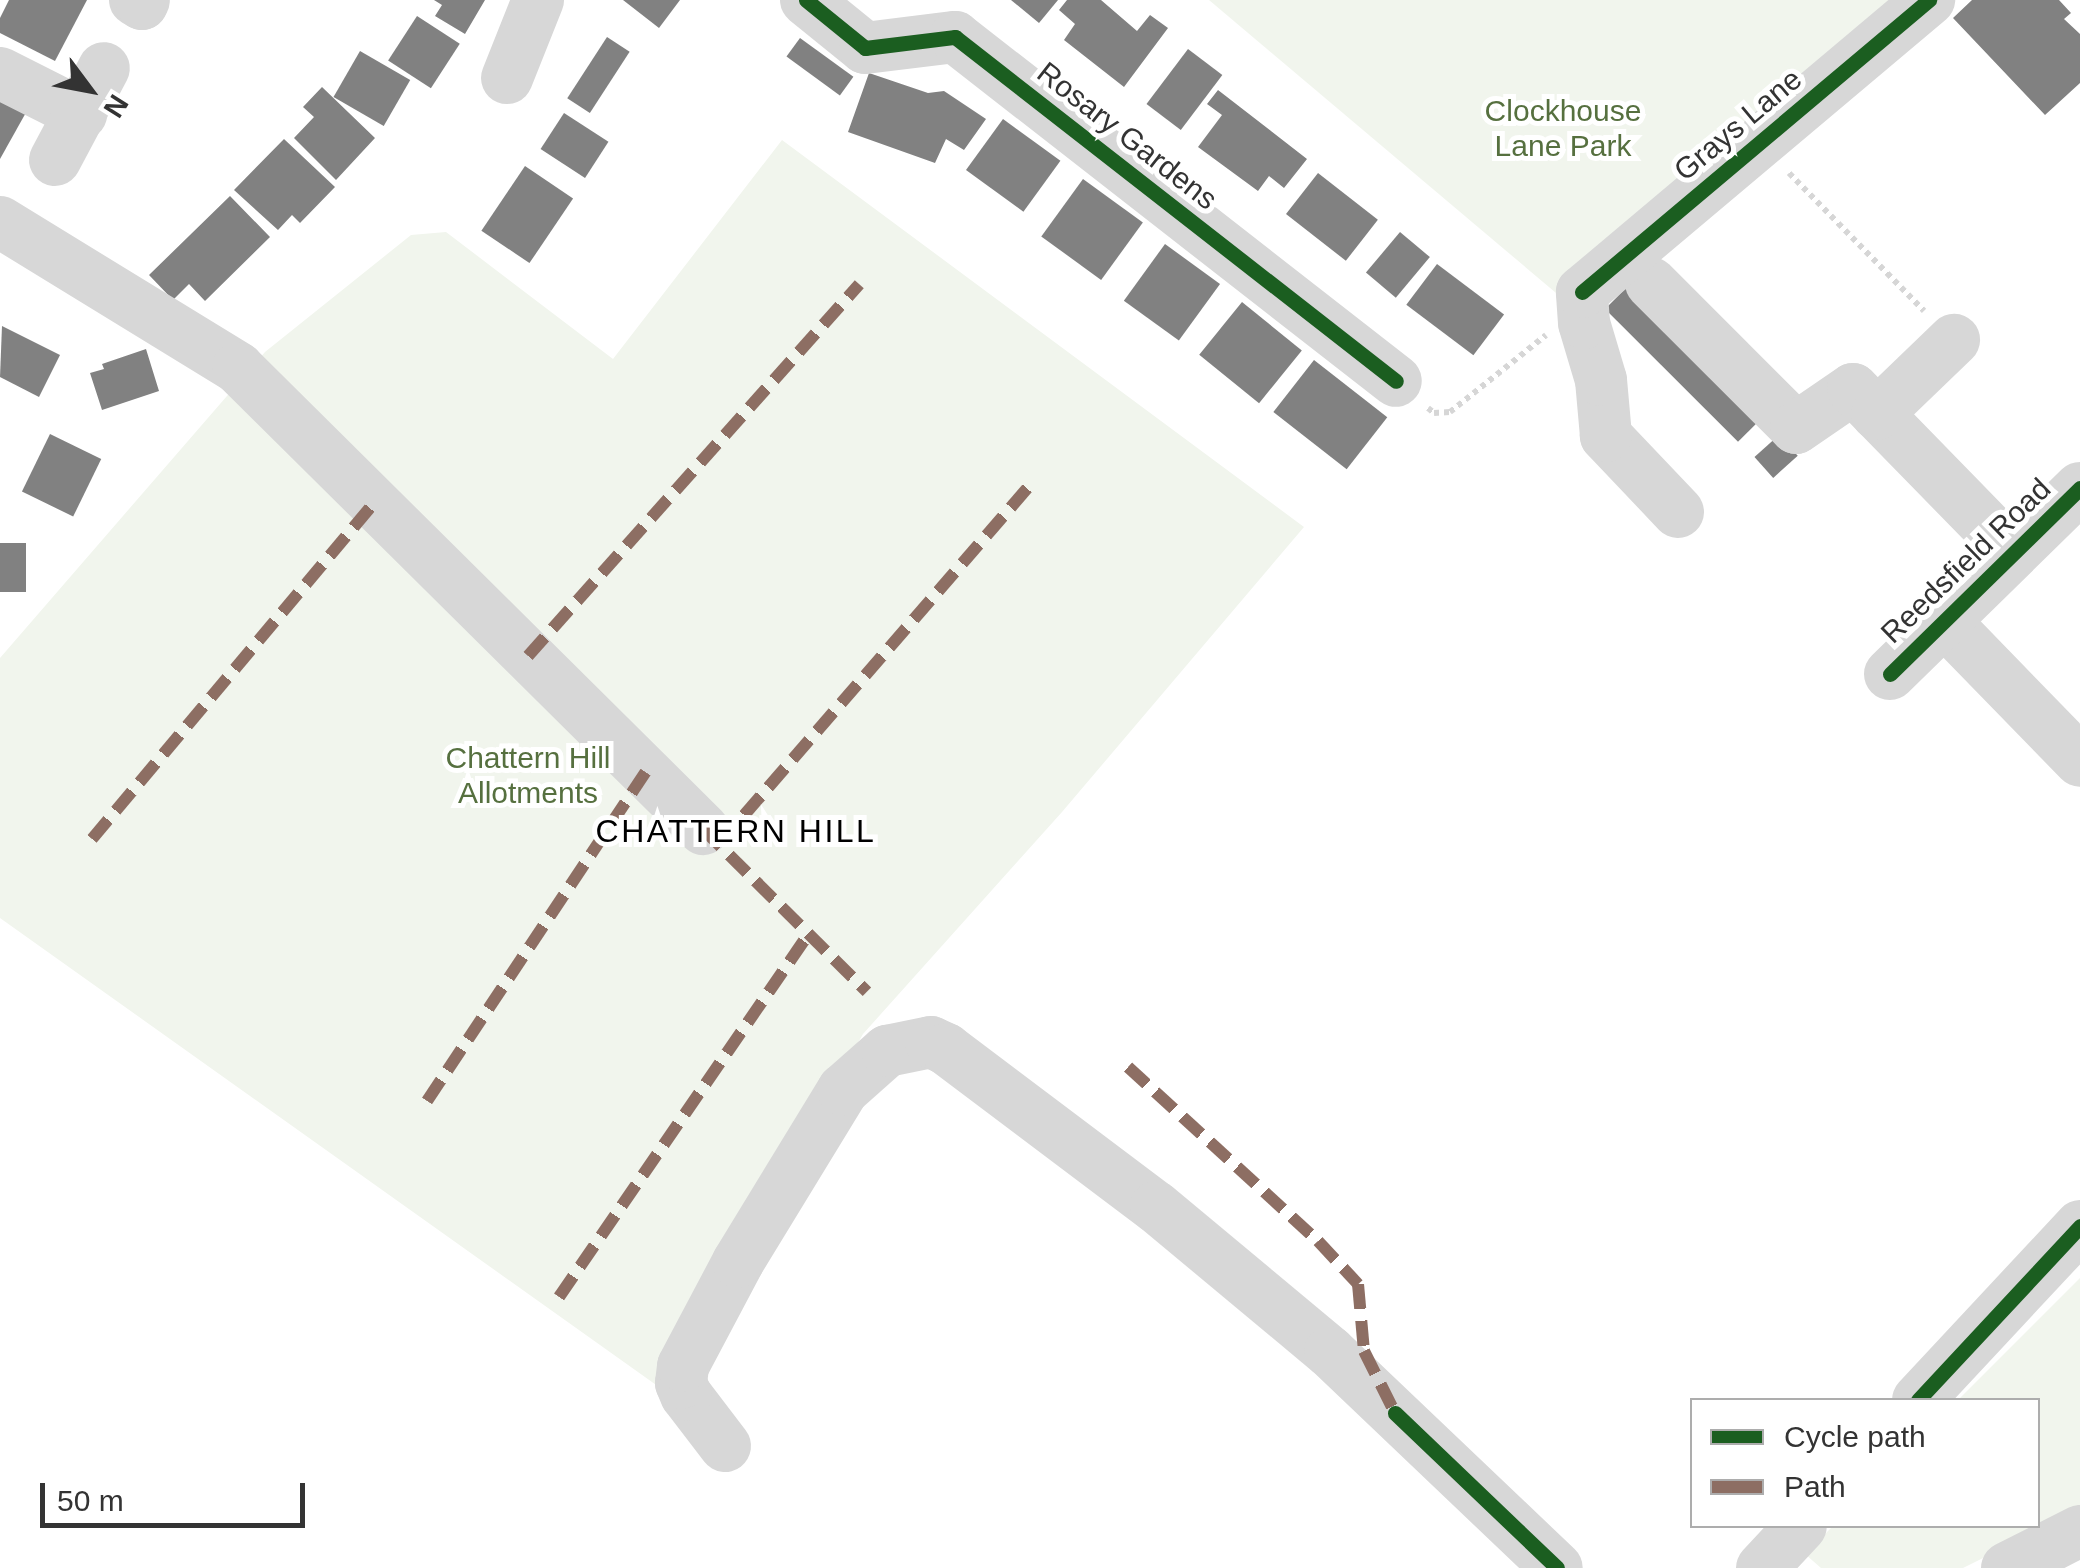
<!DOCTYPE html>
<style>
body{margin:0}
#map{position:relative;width:2080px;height:1568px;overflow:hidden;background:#fff;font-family:Arial,sans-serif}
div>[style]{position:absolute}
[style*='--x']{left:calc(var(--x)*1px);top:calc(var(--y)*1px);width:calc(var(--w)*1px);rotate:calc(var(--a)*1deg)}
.green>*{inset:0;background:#f1f5ed}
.building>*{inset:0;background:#818181;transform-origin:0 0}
.path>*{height:6px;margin-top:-3px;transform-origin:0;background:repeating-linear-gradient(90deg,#d6d6d6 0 5px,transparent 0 10px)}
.minor>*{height:52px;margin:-26px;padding:0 26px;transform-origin:26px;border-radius:26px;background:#d7d7d7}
.quiet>*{height:12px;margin-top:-6px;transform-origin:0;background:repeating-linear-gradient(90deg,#8d6e63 0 25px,transparent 0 37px)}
.cycleway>*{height:15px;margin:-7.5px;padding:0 7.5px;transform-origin:7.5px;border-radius:7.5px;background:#1b5e20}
span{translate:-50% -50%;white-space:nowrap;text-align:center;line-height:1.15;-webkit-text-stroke:10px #fff;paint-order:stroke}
.park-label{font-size:30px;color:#56703f}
.street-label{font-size:30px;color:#333}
.neighbourhood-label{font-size:32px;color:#000;letter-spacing:2.5px}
.legend{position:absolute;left:1690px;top:1398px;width:350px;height:130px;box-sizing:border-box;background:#fff;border:2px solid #adadad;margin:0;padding:12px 18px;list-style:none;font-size:30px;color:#333}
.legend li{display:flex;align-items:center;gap:20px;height:50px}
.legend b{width:50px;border:2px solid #adadad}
.north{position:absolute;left:40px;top:40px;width:100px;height:100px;-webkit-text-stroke:8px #fff;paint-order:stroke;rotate:122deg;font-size:28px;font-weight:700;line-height:40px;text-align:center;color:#333}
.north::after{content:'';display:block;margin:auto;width:35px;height:45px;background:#333;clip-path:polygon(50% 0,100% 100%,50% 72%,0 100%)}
.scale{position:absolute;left:40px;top:1483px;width:265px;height:45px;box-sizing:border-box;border:5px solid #333;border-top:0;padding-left:12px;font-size:30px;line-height:35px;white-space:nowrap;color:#333;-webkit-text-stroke:8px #fff;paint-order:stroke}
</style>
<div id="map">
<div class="green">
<i style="clip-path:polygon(1209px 0,1914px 0,1562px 298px)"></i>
<i style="clip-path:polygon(782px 140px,1304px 527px,1062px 812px,863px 1034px,659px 1387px,0 918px,0 658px,265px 352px,411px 235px,446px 232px,613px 359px)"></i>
<i style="clip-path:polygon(2080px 1278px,2080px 1510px,1963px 1568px,1821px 1568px,1805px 1554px,1833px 1526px,2038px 1526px,2038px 1400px,1958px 1400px)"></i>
</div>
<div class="building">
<i style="clip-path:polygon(9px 0,87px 0,55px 61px,0 33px,0 18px)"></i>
<i style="clip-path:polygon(434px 0,485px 0,465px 34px,435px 16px,442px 5px)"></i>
<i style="clip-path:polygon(623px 0,680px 0,659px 28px)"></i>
<i style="clip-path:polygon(1011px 0,1058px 0,1039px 23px)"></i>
<i style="clip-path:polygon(1067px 0,1101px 0,1137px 31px,1150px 15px,1168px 28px,1124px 87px,1064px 40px,1075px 24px,1059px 10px)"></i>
<i style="clip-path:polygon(1972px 0,2059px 0,2071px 13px,2064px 19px,2080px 34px,2080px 83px,2045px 115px,1953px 18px)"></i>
<i style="left:417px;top:16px;width:51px;height:53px;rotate:33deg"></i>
<i style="left:607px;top:37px;width:27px;height:73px;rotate:33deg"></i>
<i style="left:800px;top:38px;width:66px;height:23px;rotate:36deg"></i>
<i style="left:1188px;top:49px;width:43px;height:69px;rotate:37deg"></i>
<i style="left:360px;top:51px;width:58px;height:53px;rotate:30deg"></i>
<i style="clip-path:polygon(869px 73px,928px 93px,944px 91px,986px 119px,964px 150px,946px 139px,935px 163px,848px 132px)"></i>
<i style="clip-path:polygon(0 82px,33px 100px,0 159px)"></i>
<i style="clip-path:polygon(322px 87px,375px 138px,336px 180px,294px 138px,314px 117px,303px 107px)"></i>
<i style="clip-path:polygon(1218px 90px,1307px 159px,1284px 188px,1269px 176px,1258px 191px,1198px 147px,1222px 115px,1207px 104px)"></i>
<i style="left:564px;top:113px;width:53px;height:43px;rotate:33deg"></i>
<i style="left:1003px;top:119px;width:71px;height:63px;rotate:36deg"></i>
<i style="clip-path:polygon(284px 139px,335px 187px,300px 223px,292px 215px,278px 230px,234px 190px)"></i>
<i style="left:525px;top:166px;width:58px;height:78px;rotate:34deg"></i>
<i style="left:1318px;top:173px;width:76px;height:52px;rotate:38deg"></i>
<i style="left:1083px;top:179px;width:74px;height:71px;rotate:36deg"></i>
<i style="clip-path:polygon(230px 196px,270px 237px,205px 301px,189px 284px,173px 300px,149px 275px)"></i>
<i style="left:1400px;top:232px;width:39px;height:53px;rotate:40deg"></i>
<i style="left:1165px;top:244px;width:68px;height:70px;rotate:36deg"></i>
<i style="left:1437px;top:264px;width:84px;height:51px;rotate:37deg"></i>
<i style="left:1627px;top:287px;width:188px;height:31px;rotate:45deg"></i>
<i style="left:1242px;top:302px;width:77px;height:68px;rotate:39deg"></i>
<i style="clip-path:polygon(2px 326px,60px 355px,39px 397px,0 377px)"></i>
<i style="clip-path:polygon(146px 349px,159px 391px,102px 410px,90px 373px,104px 369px,102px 364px)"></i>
<i style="left:1314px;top:360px;width:93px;height:66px;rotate:38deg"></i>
<i style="left:50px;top:434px;width:57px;height:64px;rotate:26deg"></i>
<i style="left:1779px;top:435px;width:28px;height:33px;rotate:48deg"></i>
<i style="left:0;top:543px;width:26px;height:49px"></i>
</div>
<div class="path">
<i style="--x:1789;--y:173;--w:193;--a:45.6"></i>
<i style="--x:1428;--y:408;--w:8;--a:40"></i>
<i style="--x:1434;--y:413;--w:16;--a:-4"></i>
<i style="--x:1450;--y:412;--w:123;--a:-38.7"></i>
</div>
<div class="minor">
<i style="--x:135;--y:0;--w:8;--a:30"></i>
<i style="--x:142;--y:4;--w:4;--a:-63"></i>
<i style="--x:806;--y:0;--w:76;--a:39.1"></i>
<i style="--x:865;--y:48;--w:91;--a:-7"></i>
<i style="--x:955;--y:37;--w:559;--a:37.96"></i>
<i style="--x:0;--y:73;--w:91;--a:26.8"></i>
<i style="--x:507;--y:78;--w:84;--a:-68.3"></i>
<i style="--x:55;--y:160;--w:104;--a:-62"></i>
<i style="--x:0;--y:222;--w:279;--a:31.5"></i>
<i style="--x:238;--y:368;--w:655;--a:44.75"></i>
<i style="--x:1651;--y:283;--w:205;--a:45"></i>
<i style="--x:1796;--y:428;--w:69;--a:-34.4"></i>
<i style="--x:1853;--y:389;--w:229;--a:45.7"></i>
<i style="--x:1877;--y:414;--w:107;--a:-43.9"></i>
<i style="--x:1678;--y:512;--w:105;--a:-133.5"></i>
<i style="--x:1606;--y:436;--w:56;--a:-95.1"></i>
<i style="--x:1601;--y:380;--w:59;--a:-106.6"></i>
<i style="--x:1584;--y:323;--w:31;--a:-94"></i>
<i style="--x:1582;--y:292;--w:454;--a:-40.1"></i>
<i style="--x:1946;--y:623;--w:192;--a:45.8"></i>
<i style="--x:1890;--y:674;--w:266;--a:-44.4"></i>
<i style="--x:1918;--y:1400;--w:238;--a:-47"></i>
<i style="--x:725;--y:1446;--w:64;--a:-127.4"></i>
<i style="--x:686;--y:1395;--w:13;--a:-113"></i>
<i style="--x:681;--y:1383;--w:17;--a:-83"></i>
<i style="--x:683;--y:1366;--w:118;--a:-62.1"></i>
<i style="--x:738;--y:1262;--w:202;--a:-58.6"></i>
<i style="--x:843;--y:1090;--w:59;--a:-41.6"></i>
<i style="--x:887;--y:1051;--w:45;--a:-11.6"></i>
<i style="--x:931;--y:1042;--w:17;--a:25"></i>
<i style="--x:946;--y:1049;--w:263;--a:37"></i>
<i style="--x:1156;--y:1207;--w:226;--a:39.8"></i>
<i style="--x:1330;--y:1352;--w:313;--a:43.6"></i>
<i style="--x:1762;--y:1568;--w:57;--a:-47.1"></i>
<i style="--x:2007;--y:1568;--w:82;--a:-26.9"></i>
</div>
<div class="quiet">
<i style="--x:528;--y:656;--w:498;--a:-48.3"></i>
<i style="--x:703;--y:829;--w:231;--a:44.8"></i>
<i style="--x:92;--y:839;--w:439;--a:-50"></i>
<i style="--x:720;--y:843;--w:479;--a:-49.1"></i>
<i style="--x:1128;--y:1067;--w:258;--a:42.5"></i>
<i style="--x:1318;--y:1241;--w:59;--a:47.1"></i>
<i style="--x:1358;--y:1284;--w:67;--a:84.9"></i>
<i style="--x:1364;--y:1351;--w:69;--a:63.4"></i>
<i style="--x:427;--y:1101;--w:395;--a:-56.4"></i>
<i style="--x:559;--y:1297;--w:442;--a:-55.5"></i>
</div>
<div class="cycleway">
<i style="--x:806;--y:0;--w:76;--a:39.1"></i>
<i style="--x:865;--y:48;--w:91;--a:-7"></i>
<i style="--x:955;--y:37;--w:559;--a:37.96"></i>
<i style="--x:1582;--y:292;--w:454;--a:-40.1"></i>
<i style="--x:1890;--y:674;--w:266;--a:-44.4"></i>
<i style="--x:1918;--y:1400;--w:238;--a:-47"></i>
<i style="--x:1395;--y:1413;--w:224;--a:43.7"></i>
</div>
<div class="park-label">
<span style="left:1563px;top:128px">Clockhouse<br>Lane Park</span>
<span style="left:528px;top:775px">Chattern Hill<br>Allotments</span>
</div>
<div class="street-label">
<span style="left:1738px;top:125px;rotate:-40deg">Grays Lane</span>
<span style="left:1127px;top:136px;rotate:38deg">Rosary Gardens</span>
<span style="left:1966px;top:561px;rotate:-44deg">Reedsfield Road</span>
</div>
<div class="neighbourhood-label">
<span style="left:736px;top:831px">CHATTERN HILL</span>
</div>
<ul class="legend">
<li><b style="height:12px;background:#1b5e20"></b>Cycle path</li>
<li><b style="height:12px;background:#8d6e63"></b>Path</li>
</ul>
<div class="north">N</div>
<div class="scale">50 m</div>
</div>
